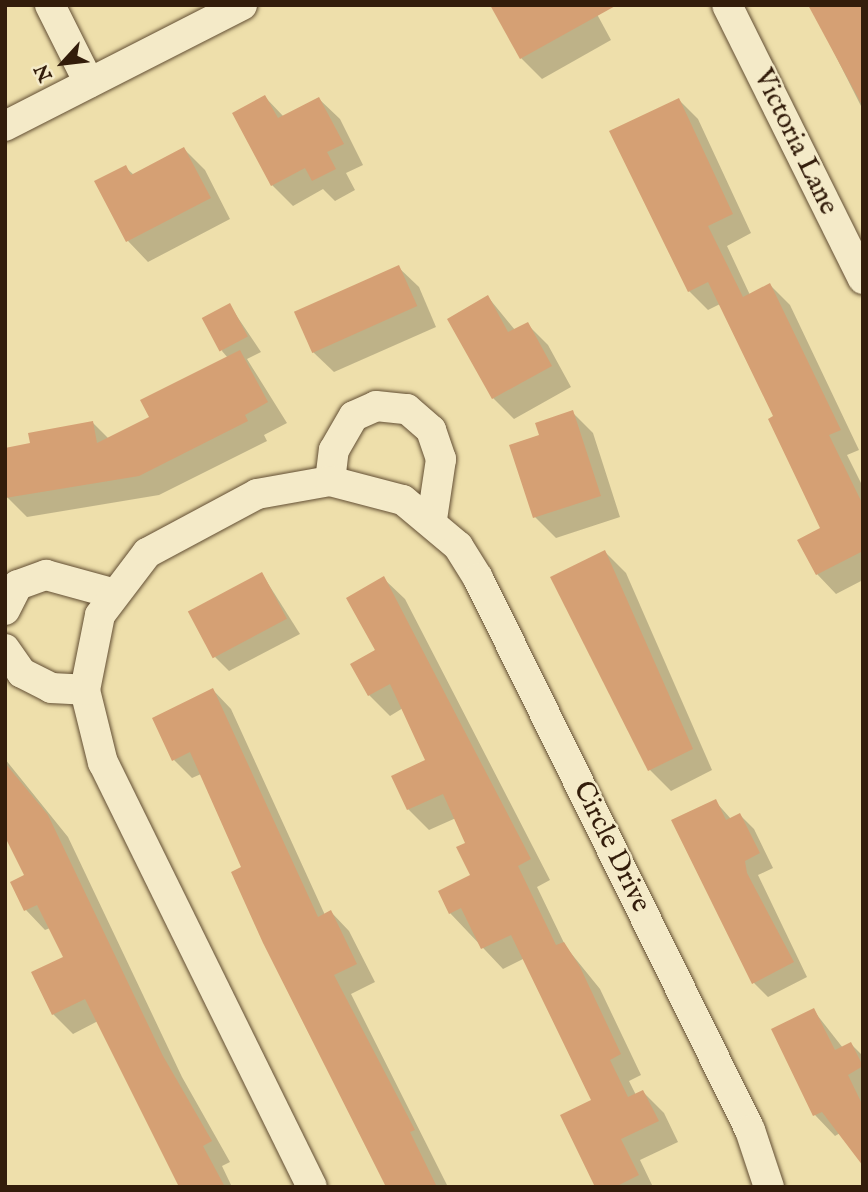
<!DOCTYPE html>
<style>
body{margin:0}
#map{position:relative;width:868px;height:1192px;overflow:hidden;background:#eedfab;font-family:"IM FELL English",serif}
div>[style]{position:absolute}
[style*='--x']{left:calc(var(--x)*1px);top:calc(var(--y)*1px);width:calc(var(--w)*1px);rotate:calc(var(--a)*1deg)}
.shadow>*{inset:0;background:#0003}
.building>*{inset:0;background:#d5a074;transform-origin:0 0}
.roads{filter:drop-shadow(0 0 2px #624e33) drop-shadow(0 0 2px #624e33)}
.minor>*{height:30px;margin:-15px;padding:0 15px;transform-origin:15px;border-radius:15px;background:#f4eac8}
span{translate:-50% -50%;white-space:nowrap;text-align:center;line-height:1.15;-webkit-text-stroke:5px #f4eac8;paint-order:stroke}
.street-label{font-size:28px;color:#331d0b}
.frame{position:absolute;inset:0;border:7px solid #331d0b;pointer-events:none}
.north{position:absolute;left:28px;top:28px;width:70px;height:70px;-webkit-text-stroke:5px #f4eac8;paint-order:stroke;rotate:243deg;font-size:19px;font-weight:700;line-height:28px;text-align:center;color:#331d0b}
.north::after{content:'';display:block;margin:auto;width:24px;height:32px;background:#331d0b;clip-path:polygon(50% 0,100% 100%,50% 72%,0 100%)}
</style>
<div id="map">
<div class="shadow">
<i style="clip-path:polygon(592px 5px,611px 40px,542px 79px,521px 58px)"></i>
<i style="clip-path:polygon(810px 5px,863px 5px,863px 110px)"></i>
<i style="clip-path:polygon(265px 97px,284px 117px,319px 99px,340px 119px,363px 165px,346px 173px,355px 190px,335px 201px,323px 189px,293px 206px,272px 185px)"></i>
<i style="clip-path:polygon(679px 100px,698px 119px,751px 233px,727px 246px,750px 295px,770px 285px,790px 305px,859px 450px,847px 455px,863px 487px,863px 580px,836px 594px,817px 574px,822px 529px,776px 417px,720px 304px,708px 310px,689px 291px)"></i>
<i style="clip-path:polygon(184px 149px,205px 170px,230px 219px,148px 262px,128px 241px,97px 182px,125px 167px,134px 175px)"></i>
<i style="clip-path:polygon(398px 267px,419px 287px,436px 327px,334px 372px,313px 352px)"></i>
<i style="clip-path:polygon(488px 297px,515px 330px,527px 324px,548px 345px,571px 387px,514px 419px,493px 398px,450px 319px)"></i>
<i style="clip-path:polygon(230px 306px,261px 352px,247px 359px,287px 423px,264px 435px,267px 441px,159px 495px,27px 517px,7px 497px,32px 445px,92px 422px,109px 439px,151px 417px,228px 358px,222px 351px)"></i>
<i style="clip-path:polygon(572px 412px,593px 433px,620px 517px,556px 538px,535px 517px,511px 446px,541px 436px)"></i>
<i style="clip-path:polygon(605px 552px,626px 573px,712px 770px,671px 791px,650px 770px,552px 578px)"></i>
<i style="clip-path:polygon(262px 574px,300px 634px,229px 671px,215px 657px)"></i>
<i style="clip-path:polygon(384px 579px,405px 599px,550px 880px,537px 887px,566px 947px,600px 989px,641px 1075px,629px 1081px,636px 1095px,643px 1092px,664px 1113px,678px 1142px,640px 1160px,653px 1187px,597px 1187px,594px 1101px,525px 958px,503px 969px,450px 913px,472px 876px,467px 844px,456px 818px,429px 830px,408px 809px,393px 776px,427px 760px,403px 708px,390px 716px,369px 695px)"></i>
<i style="clip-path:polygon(213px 690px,231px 709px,325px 915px,331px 912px,349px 931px,375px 982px,351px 994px,448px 1187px,389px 1187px,201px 774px,192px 778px,174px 760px)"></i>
<i style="clip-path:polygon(5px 759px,68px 837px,182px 1077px,230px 1162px,222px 1166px,232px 1187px,182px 1187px,98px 1021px,73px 1034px,53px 1014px,65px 958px,50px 928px,45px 930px,26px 910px,12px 883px,26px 875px,5px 833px)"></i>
<i style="clip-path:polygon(715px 801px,731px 819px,740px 815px,754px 829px,773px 868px,758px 875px,807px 977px,768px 997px,754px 983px,674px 821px)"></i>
<i style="clip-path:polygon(814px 1011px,843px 1048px,851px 1044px,863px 1056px,863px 1163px,840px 1133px,835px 1136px,815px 1115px)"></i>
</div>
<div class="building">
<i style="clip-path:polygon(490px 5px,617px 5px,520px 59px)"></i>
<i style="clip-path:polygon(808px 5px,863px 5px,863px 107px)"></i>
<i style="clip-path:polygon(265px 95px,278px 118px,319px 97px,344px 144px,327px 152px,336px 169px,312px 181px,305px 168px,271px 186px,232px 113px)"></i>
<i style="clip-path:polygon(679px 98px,733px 214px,708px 226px,743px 297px,770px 283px,841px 430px,829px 435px,863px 505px,863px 551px,816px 575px,797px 540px,820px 528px,768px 419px,773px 416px,708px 282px,688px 292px,609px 131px)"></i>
<i style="clip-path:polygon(184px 147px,211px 198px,126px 242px,94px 181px,126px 165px,131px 175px)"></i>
<i style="left:399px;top:265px;width:45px;height:115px;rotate:66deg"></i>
<i style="clip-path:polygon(488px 295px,508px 332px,528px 322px,552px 366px,492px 399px,447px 319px)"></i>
<i style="left:230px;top:303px;width:38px;height:32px;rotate:62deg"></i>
<i style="clip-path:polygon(240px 350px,268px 402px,245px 415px,248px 421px,139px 476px,5px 498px,5px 448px,30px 443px,28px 433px,93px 421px,97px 443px,149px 417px,140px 400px)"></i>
<i style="clip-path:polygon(573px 410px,601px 496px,533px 518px,509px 445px,539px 435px,535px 423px)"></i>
<i style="clip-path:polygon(605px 550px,693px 749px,648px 771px,550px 577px)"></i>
<i style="left:262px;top:572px;width:53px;height:84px;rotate:62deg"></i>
<i style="clip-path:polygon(384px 576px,531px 859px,518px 866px,556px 945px,564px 942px,580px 967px,621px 1054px,610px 1060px,628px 1097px,643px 1090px,659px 1121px,621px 1139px,639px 1175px,615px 1187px,595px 1187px,560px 1115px,591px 1100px,511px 935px,481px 949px,461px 908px,449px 914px,438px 891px,470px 875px,456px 847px,465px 843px,443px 794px,407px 810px,391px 776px,425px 760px,390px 684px,368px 696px,350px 664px,375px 650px,346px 598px)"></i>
<i style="clip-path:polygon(213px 688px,318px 917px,331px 910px,357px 964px,334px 975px,415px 1130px,410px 1132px,437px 1187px,386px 1187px,263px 943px,231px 872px,241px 867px,190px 752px,172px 761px,152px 718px)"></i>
<i style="clip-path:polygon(5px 763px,48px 815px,163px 1056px,212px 1141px,203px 1146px,225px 1187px,179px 1187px,85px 999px,52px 1015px,31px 972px,63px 957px,37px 905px,24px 911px,10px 882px,24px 875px,5px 837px)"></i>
<i style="clip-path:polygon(716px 799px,726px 820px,740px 813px,760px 853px,745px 861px,747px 873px,794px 962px,752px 984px,671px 820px)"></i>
<i style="clip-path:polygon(814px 1008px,835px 1050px,851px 1042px,863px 1066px,848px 1075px,863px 1106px,863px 1166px,822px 1112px,813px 1116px,771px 1029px)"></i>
</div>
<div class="roads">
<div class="minor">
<i style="--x:50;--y:5;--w:87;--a:63.4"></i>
<i style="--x:727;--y:5;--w:306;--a:63.6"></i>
<i style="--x:5;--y:126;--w:266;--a:-27"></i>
<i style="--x:330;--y:481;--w:31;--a:-83"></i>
<i style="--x:334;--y:450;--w:39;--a:-60"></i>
<i style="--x:354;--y:416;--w:24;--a:-24"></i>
<i style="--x:376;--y:406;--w:31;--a:6"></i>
<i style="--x:407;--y:409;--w:32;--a:41"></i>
<i style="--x:431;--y:430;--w:31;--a:71"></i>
<i style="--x:441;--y:459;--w:61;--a:98.5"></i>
<i style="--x:5;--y:610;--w:28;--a:-63"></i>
<i style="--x:18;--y:585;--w:30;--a:-20"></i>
<i style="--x:46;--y:575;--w:68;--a:15.3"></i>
<i style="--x:5;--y:649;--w:29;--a:55"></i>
<i style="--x:22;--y:673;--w:33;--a:27"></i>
<i style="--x:51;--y:688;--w:34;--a:3"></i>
<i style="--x:312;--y:1187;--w:473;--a:-116.2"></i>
<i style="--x:103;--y:763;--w:75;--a:-103.9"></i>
<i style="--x:85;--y:690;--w:76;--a:-78.7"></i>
<i style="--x:100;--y:615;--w:78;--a:-52.8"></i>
<i style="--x:147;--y:553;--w:125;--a:-28.2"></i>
<i style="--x:257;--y:494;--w:74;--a:-10.1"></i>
<i style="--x:330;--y:481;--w:75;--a:14.6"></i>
<i style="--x:403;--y:500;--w:72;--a:39.9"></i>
<i style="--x:458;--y:546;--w:38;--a:58"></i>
<i style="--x:478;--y:578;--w:615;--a:63.77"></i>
<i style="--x:750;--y:1130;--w:60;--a:71.6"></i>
</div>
</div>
<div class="street-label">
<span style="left:795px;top:142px;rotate:64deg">Victoria Lane</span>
<span style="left:611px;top:847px;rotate:64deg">Circle Drive</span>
</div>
<div class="frame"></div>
<div class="north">N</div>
</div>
